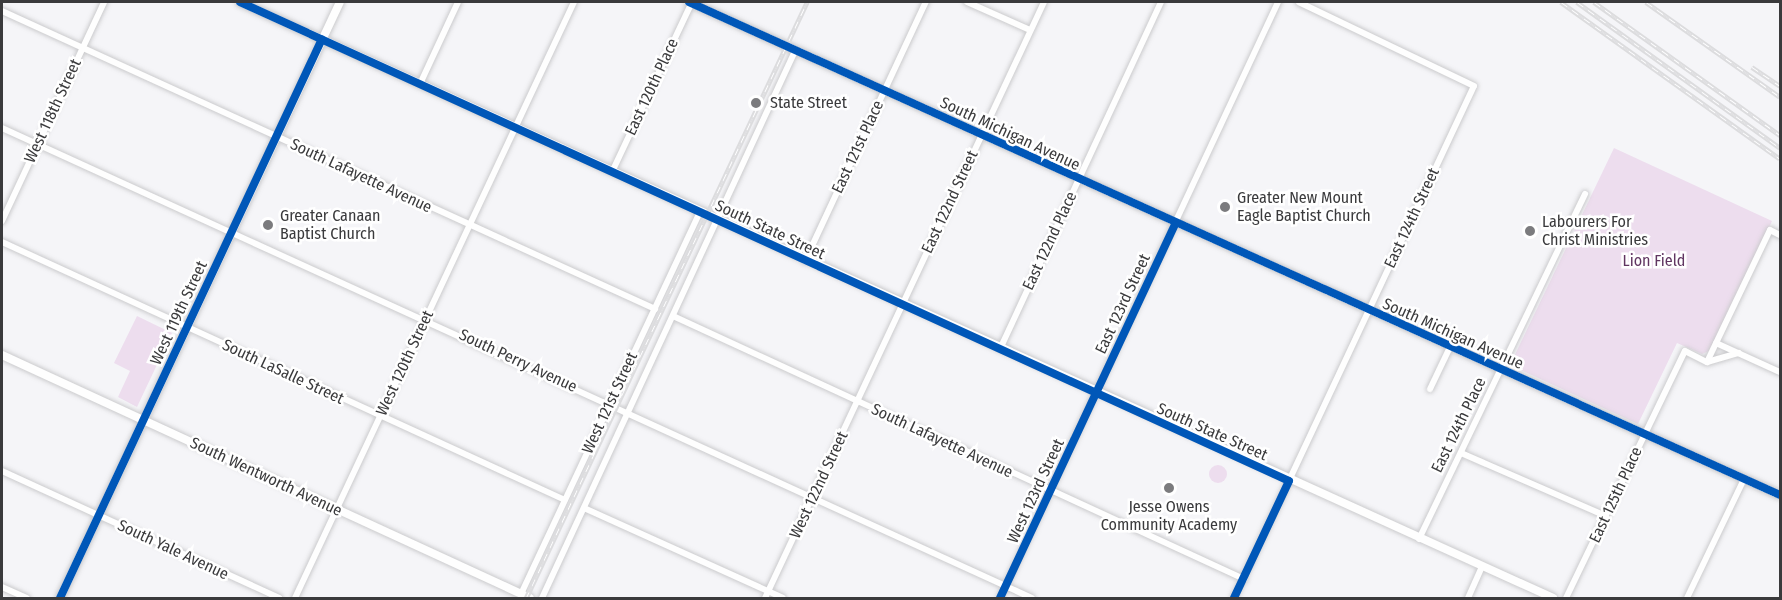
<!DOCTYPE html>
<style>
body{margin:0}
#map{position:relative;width:1782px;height:600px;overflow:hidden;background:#f5f5f8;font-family:"Fira Sans Condensed",sans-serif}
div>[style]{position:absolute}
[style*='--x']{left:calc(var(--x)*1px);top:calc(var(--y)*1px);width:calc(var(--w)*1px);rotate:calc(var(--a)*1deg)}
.green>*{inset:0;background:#edddee}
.round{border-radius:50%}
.roads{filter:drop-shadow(0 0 2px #cbcbcd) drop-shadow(0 0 2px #cbcbcd)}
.minor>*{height:6px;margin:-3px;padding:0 3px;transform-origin:3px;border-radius:3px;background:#fefefe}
.tertiary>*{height:8px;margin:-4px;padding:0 4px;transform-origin:4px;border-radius:4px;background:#fefefe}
.secondary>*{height:8px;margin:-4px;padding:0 4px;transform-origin:4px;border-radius:4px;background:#fefefe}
.rail>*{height:4.5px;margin-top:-2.25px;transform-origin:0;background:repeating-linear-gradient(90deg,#fff 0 7px,#dcdcde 0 14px);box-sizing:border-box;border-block:2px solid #dcdcde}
.cycleway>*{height:8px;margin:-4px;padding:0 4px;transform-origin:4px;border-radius:4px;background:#0057b8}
.dots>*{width:16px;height:16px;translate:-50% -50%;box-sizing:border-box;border:3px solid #fff;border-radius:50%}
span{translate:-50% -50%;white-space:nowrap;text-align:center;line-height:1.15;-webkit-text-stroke:5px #fff;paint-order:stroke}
.street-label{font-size:16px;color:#3a3a3c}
.poi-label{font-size:16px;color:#3a3a3c}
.left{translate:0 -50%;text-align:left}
.park-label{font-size:16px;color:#603561}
.frame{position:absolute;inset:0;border:3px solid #3a3a3c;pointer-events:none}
</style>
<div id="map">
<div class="green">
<i style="clip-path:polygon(1614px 148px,1772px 221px,1709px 351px,1702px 354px,1677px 343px,1638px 424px,1510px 365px)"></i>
<i style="clip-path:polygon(137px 316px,172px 333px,137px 407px,118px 397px,130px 371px,114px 363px)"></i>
<i class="round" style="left:1209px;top:465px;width:18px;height:18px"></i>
</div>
<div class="roads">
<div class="minor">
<i style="--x:967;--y:2;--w:69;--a:24"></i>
<i style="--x:2;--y:11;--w:718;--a:24.53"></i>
<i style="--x:420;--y:84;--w:90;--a:-65.1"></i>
<i style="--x:2;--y:128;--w:1132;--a:24.53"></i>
<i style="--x:612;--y:172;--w:188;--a:-64.8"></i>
<i style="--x:2;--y:221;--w:242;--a:-65"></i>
<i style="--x:2;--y:242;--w:619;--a:24.62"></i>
<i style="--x:805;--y:261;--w:286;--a:-65"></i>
<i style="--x:673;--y:316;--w:629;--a:24.73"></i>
<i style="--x:1716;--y:343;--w:70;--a:24.4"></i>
<i style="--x:1000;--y:349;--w:383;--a:-65.1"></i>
<i style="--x:1707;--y:362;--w:146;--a:-64.5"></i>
<i style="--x:1770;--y:230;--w:11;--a:27"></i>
<i style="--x:1707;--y:362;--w:33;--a:-16"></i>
<i style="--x:1430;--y:389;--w:47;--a:-64.5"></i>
<i style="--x:1461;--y:453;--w:158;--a:23.5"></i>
<i style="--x:2;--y:471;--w:305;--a:24.6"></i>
<i style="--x:584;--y:508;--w:218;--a:24.3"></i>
<i style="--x:1419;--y:539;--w:383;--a:-64.3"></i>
<i style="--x:2;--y:587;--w:27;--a:24"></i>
<i style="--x:521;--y:594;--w:422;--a:-64.9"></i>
<i style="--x:295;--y:598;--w:658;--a:-64.91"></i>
<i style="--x:542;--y:598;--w:603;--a:-65.18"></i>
<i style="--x:765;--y:598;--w:658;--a:-64.91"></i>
<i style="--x:1000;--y:598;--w:658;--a:-64.99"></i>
<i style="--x:1234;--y:598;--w:565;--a:-64.89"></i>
<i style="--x:1474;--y:86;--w:194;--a:-154.4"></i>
<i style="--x:1468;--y:598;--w:34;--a:-66"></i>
<i style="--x:1566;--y:598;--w:274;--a:-64.3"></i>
<i style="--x:1685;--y:351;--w:25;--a:27"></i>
<i style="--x:1687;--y:598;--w:132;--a:-64.4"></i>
</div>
<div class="tertiary">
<i style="--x:240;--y:2;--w:1442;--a:24.41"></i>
<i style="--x:2;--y:355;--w:581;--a:24.71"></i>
<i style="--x:60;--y:598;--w:658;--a:-64.84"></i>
</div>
<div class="secondary">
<i style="--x:689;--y:2;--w:1197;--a:24.32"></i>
</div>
</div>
<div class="rail">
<i style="--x:1561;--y:2;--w:269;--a:35.6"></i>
<i style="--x:1577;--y:2;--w:250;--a:35.7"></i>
<i style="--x:1594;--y:2;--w:229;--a:35.6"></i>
<i style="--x:1646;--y:2;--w:164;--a:35.3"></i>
<i style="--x:1752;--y:67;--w:34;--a:34"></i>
<i style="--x:526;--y:598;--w:659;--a:-64.76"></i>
</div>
<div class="cycleway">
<i style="--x:240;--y:2;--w:1153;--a:24.54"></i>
<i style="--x:1289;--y:481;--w:129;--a:115.2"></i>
<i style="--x:689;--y:2;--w:1197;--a:24.32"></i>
<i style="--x:60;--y:598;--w:617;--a:-64.89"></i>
<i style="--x:1000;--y:598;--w:412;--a:-64.9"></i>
</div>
<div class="dots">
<i style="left:756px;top:103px;background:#7b7b7e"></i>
<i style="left:1225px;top:207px;background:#7b7b7e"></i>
<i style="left:268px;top:225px;background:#7b7b7e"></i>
<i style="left:1530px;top:231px;background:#7b7b7e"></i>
<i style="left:1169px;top:488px;background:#7b7b7e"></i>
</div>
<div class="street-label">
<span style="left:652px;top:87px;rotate:-65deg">East 120th Place</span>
<span style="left:53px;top:111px;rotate:-65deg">West 118th Street</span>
<span style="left:1010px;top:134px;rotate:25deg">South Michigan Avenue</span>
<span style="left:858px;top:147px;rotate:-65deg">East 121st Place</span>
<span style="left:361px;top:176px;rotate:25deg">South Lafayette Avenue</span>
<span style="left:950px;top:202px;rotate:-65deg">East 122nd Street</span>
<span style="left:1412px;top:218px;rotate:-65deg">East 124th Street</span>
<span style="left:770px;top:230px;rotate:25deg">South State Street</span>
<span style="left:1050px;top:241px;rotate:-65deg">East 122nd Place</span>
<span style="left:1123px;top:304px;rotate:-65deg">East 123rd Street</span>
<span style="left:179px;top:313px;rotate:-65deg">West 119th Street</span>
<span style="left:1453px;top:334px;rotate:24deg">South Michigan Avenue</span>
<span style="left:518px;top:361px;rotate:25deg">South Perry Avenue</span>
<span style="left:405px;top:363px;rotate:-65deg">West 120th Street</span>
<span style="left:283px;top:372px;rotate:25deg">South LaSalle Street</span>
<span style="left:610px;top:403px;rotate:-65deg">West 121st Street</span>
<span style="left:1459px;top:425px;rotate:-64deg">East 124th Place</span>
<span style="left:1212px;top:432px;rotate:24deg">South State Street</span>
<span style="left:942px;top:441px;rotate:25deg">South Lafayette Avenue</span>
<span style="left:266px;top:477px;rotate:25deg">South Wentworth Avenue</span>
<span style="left:819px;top:485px;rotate:-65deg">West 122nd Street</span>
<span style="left:1036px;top:491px;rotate:-65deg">West 123rd Street</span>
<span style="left:1616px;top:495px;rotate:-65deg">East 125th Place</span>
<span style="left:173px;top:550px;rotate:25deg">South Yale Avenue</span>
</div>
<div class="poi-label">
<span class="left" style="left:770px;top:103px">State Street</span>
<span class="left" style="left:1237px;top:207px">Greater New Mount<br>Eagle Baptist Church</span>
<span class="left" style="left:280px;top:225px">Greater Canaan<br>Baptist Church</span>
<span class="left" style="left:1542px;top:231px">Labourers For<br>Christ Ministries</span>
<span style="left:1169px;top:516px">Jesse Owens<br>Community Academy</span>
</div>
<div class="park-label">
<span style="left:1654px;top:261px">Lion Field</span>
</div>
<div class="frame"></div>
</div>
